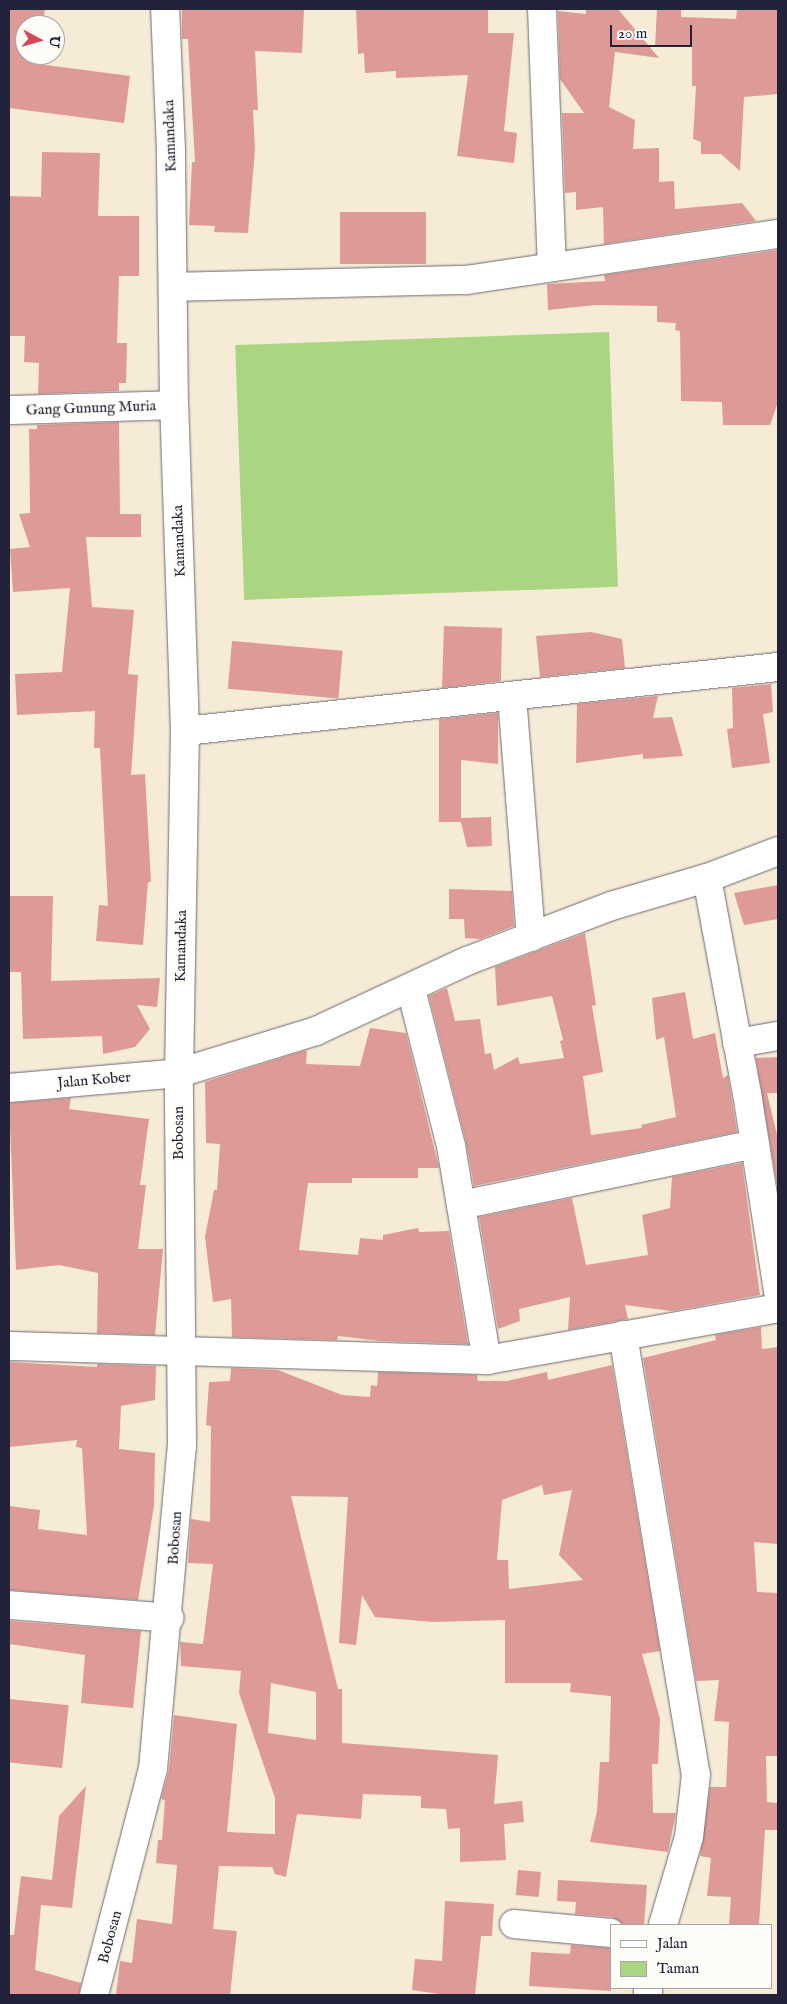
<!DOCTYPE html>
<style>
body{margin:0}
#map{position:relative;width:787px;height:2004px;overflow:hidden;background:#f6ebd6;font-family:"IM FELL English",serif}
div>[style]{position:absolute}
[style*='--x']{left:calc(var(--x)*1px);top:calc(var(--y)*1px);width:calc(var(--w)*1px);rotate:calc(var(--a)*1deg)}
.green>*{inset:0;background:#aad581;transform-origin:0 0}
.building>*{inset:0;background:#de9a97;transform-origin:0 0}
.roads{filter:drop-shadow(0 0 1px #6c6871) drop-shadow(0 0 1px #6c6871)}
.street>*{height:28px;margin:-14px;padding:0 14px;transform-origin:14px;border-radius:14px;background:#fff}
.secondary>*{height:28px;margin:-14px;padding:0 14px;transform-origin:14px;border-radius:14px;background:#fff}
span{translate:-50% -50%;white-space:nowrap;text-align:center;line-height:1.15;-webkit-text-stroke:5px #fdfcf7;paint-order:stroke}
.street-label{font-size:15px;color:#22223b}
.frame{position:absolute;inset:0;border:10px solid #22223b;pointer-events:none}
.legend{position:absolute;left:610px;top:1924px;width:162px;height:65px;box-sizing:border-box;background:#fdfcf7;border:1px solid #a5a5ac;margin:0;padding:6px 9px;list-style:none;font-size:15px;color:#22223b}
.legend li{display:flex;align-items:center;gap:10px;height:25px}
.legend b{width:25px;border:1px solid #a5a5ac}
.north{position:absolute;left:15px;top:15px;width:50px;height:50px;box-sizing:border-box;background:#fdfcf7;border:1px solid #a5a5ac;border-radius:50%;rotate:96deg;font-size:14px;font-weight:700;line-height:20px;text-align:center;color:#22223b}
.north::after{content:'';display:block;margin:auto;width:18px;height:22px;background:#d1495b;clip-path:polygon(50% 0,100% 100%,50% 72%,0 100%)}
.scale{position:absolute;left:610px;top:25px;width:82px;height:22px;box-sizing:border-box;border:2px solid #22223b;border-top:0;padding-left:6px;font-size:15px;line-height:18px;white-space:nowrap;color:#22223b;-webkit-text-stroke:4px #fdfcf7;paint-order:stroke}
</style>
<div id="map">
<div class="green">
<i style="left:609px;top:332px;width:255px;height:374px;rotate:88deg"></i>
</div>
<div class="building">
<i style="clip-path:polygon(9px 9px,45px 9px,43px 25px,25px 25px,25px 55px,39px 55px,38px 64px,130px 76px,124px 123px,9px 108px)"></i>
<i style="clip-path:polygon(182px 9px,304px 9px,302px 53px,255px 51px,258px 110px,253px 110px,255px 150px,248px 233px,214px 232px,215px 226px,189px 225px,192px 162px,195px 162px,188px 39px,182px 39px)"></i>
<i style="clip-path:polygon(356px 9px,488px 9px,488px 33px,514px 33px,504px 131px,517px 133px,514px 163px,457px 156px,468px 75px,396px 78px,396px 71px,365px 73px,364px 53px,358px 54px)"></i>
<i style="clip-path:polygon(586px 9px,618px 9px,659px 58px,615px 52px,609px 107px,635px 120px,633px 149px,659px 148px,659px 182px,674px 181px,675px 209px,742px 203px,756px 221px,604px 244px,603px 207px,576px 210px,576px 192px,565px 193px,562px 113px,584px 113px,560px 79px,558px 11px,586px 14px)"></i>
<i style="clip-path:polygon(657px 9px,681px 9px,681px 17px,736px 19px,737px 10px,778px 9px,778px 94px,744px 97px,740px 171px,721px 154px,701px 154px,701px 142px,693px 139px,696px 86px,692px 86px,692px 47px,655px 47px)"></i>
<i style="clip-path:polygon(42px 152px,100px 153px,98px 216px,139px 216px,139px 276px,119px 276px,117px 343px,127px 343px,126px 383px,119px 383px,119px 391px,38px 394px,39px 363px,24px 362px,25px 336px,9px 336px,9px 196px,41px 197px)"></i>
<i style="left:426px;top:212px;width:52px;height:86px;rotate:90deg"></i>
<i style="clip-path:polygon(778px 250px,777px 405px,770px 425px,723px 425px,722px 402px,681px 401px,680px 331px,675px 330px,676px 323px,657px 322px,657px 306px,595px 305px,548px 310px,547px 284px,605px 281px,604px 275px)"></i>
<i style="clip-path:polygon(119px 422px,120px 514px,141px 514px,141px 537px,86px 537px,92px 607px,134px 610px,128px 674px,138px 675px,131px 775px,145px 774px,151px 882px,148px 882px,143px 945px,96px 941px,99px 905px,108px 906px,100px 748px,94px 748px,95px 711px,17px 715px,15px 674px,62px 672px,70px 588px,13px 592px,10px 549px,30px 547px,19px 514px,30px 513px,29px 429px,37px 429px,37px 425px)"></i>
<i style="clip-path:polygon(444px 626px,502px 628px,501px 681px,442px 688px)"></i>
<i style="clip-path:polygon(591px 632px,622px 639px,625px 668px,540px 677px,536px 636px)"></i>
<i style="left:232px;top:641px;width:111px;height:48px;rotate:5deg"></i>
<i style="clip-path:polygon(771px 684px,773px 712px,763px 714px,770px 763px,732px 768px,727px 729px,733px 728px,732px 688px)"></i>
<i style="clip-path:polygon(658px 696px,653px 718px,672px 717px,683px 756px,643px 759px,643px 754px,576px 763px,577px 704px)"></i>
<i style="clip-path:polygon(498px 713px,498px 764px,461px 760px,461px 818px,491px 817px,492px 846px,467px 847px,461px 822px,439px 822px,439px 719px)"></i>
<i style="clip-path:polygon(778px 885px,778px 919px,744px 925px,734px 893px)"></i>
<i style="clip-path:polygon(449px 889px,512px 891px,514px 926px,480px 939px,465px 938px,464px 919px,449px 919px)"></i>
<i style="clip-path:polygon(9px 896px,53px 896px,51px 981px,160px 978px,157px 1007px,137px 1005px,150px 1029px,135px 1047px,103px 1054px,102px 1036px,23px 1039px,21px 972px,9px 972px)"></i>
<i style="clip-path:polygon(585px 933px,596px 1005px,592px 1006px,603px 1072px,583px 1076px,591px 1135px,642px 1128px,641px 1125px,676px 1117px,664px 1037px,656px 1040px,652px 998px,685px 992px,693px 1039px,715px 1033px,723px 1078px,728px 1075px,737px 1132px,474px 1186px,466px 1142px,429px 996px,447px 988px,455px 1021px,480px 1019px,485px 1054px,491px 1053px,494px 1070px,518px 1057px,520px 1064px,564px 1058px,560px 1041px,563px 1040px,552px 996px,497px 1006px,495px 967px)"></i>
<i style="clip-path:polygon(370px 1028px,406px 1033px,439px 1168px,418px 1168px,418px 1178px,352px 1178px,352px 1183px,308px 1183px,299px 1250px,358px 1255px,360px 1238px,383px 1240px,383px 1235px,418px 1228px,419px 1232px,449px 1231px,468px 1344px,381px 1341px,338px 1336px,337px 1340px,232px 1337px,231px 1299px,213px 1302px,205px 1237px,214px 1190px,217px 1190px,220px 1144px,206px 1143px,205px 1082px,303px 1051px,307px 1051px,306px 1064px,360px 1066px)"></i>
<i style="clip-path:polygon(778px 1057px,778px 1093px,767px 1093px,778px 1139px,778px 1192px,756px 1058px)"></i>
<i style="clip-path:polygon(71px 1098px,69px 1109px,149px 1119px,140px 1185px,146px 1185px,138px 1249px,163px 1249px,155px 1335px,97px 1333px,98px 1273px,59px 1265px,16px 1270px,9px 1103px)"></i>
<i style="clip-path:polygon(742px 1163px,760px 1295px,672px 1311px,625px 1305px,628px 1319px,568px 1330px,570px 1297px,519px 1309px,520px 1321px,498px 1329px,479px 1217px,572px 1198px,586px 1265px,648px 1255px,642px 1215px,670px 1208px,672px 1177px)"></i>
<i style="clip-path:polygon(761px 1327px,762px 1349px,778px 1347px,778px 1544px,754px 1542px,757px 1592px,778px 1593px,778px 1756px,766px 1756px,767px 1802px,778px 1803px,778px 1830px,765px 1830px,759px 1925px,729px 1925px,731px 1897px,707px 1896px,711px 1858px,700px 1856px,710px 1787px,726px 1787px,729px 1722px,714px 1721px,719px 1680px,696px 1681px,643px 1358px,716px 1340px,715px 1335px)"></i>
<i style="clip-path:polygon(9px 1362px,97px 1367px,97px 1364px,156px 1366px,155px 1400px,121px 1406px,119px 1449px,155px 1453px,154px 1506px,138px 1600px,9px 1590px,9px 1506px,40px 1510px,38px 1529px,87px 1535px,82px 1448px,76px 1447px,77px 1440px,9px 1447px)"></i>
<i style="clip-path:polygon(evenodd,612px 1365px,660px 1651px,642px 1654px,660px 1719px,658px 1764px,652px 1764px,653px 1813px,676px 1813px,668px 1852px,590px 1842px,597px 1811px,600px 1762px,609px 1762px,611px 1696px,570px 1692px,571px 1683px,505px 1683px,505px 1620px,433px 1622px,375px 1617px,362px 1595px,356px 1645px,339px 1643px,348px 1497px,291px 1496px,338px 1689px,342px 1689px,342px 1743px,498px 1755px,494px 1804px,522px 1801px,524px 1822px,504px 1824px,506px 1860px,460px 1862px,460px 1828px,448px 1829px,446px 1809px,421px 1808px,421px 1796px,363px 1794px,361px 1819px,297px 1814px,286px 1877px,275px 1874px,272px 1867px,219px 1866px,213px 1929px,237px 1931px,230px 1995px,116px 1995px,120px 1961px,132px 1963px,137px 1919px,172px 1924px,177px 1865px,156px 1863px,158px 1840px,162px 1840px,165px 1800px,161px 1799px,169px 1770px,174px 1715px,237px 1724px,227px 1832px,275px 1834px,275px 1798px,239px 1693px,241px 1671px,181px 1666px,180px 1642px,203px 1644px,213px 1564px,188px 1563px,191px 1519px,210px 1522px,211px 1426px,206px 1425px,209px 1382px,230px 1381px,231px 1368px,278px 1370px,342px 1395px,370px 1397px,371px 1385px,377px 1386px,378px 1372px,477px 1375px,478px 1381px,507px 1381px,547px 1372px,548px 1380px,612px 1365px,542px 1485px,544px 1495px,572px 1490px,559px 1555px,583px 1580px,509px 1589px,508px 1560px,497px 1560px,502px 1500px,542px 1485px,612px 1365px,271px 1683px,316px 1692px,316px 1740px,268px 1733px,271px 1683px)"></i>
<i style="clip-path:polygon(9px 1621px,141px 1631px,133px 1708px,81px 1703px,85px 1655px,9px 1644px)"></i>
<i style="left:9px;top:1699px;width:60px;height:63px;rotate:6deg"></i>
<i style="clip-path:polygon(86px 1786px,72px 1908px,41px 1905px,35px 1970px,81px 1983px,79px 1995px,9px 1995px,9px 1935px,14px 1935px,21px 1876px,52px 1880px,59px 1816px)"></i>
<i style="left:518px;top:1870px;width:23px;height:25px;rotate:5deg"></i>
<i style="clip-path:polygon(558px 1880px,647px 1885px,644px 1925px,624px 1925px,612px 1917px,575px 1914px,576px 1902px,557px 1901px)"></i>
<i style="clip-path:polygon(445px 1901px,494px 1904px,492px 1936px,481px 1936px,475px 1995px,445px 1995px,412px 1990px,415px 1959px,442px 1961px)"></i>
<i style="clip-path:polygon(571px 1945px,611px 1948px,611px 1991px,529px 1986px,531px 1952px,570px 1954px)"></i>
</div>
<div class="roads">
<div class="street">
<i style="--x:542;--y:9;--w:258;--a:87.8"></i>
<i style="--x:173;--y:287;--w:293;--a:-1.4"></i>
<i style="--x:466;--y:280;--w:315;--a:-8.4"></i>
<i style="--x:9;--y:410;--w:165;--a:-1.7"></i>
<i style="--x:512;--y:696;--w:242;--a:85.5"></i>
<i style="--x:185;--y:731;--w:596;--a:-6.16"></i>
<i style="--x:707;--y:878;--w:219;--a:79.5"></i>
<i style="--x:747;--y:1093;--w:201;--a:81.1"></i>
<i style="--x:411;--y:989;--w:162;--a:75.7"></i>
<i style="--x:451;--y:1146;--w:217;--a:80.5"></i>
<i style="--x:737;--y:1043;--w:42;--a:-9.7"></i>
<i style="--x:179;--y:1073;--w:143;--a:-17"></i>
<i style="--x:316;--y:1031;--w:166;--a:-24.9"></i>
<i style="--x:467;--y:961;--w:154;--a:-20.9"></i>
<i style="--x:611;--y:906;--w:100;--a:-16.3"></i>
<i style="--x:707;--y:878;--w:76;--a:-20.8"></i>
<i style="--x:461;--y:1205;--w:300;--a:-11.7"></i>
<i style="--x:623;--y:1335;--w:445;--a:80.6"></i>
<i style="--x:696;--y:1774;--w:63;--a:96.3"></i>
<i style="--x:689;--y:1837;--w:92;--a:106.5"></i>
<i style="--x:9;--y:1346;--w:478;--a:1.7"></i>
<i style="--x:487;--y:1360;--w:296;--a:-10.1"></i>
<i style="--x:9;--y:1605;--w:161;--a:4.6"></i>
<i style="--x:514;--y:1924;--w:97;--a:5.3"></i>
<i style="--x:648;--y:1995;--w:7;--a:-90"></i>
</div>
<div class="secondary">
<i style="--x:9;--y:1088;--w:171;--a:-5"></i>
<i style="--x:94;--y:1995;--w:234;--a:-75.4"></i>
<i style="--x:153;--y:1769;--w:324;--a:-84.9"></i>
<i style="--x:182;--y:1446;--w:373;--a:-90.5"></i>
<i style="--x:179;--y:1073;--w:342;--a:-89"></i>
<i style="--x:185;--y:731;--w:326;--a:-91.9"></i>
<i style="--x:174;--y:405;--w:255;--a:-90.7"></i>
<i style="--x:171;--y:150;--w:141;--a:-92.4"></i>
</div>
</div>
<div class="street-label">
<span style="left:170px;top:136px;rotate:-92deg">Kamandaka</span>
<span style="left:91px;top:408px;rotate:-2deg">Gang Gunung Muria</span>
<span style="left:179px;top:541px;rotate:-92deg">Kamandaka</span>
<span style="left:181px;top:946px;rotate:-89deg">Kamandaka</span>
<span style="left:94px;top:1080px;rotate:-5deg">Jalan Kober</span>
<span style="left:179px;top:1133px;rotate:-90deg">Bobosan</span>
<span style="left:175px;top:1538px;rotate:-86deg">Bobosan</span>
<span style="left:110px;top:1937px;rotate:-75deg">Bobosan</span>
</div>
<div class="frame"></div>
<ul class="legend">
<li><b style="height:6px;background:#fff"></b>Jalan</li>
<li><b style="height:14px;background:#aad581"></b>Taman</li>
</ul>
<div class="north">U</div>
<div class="scale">20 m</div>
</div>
